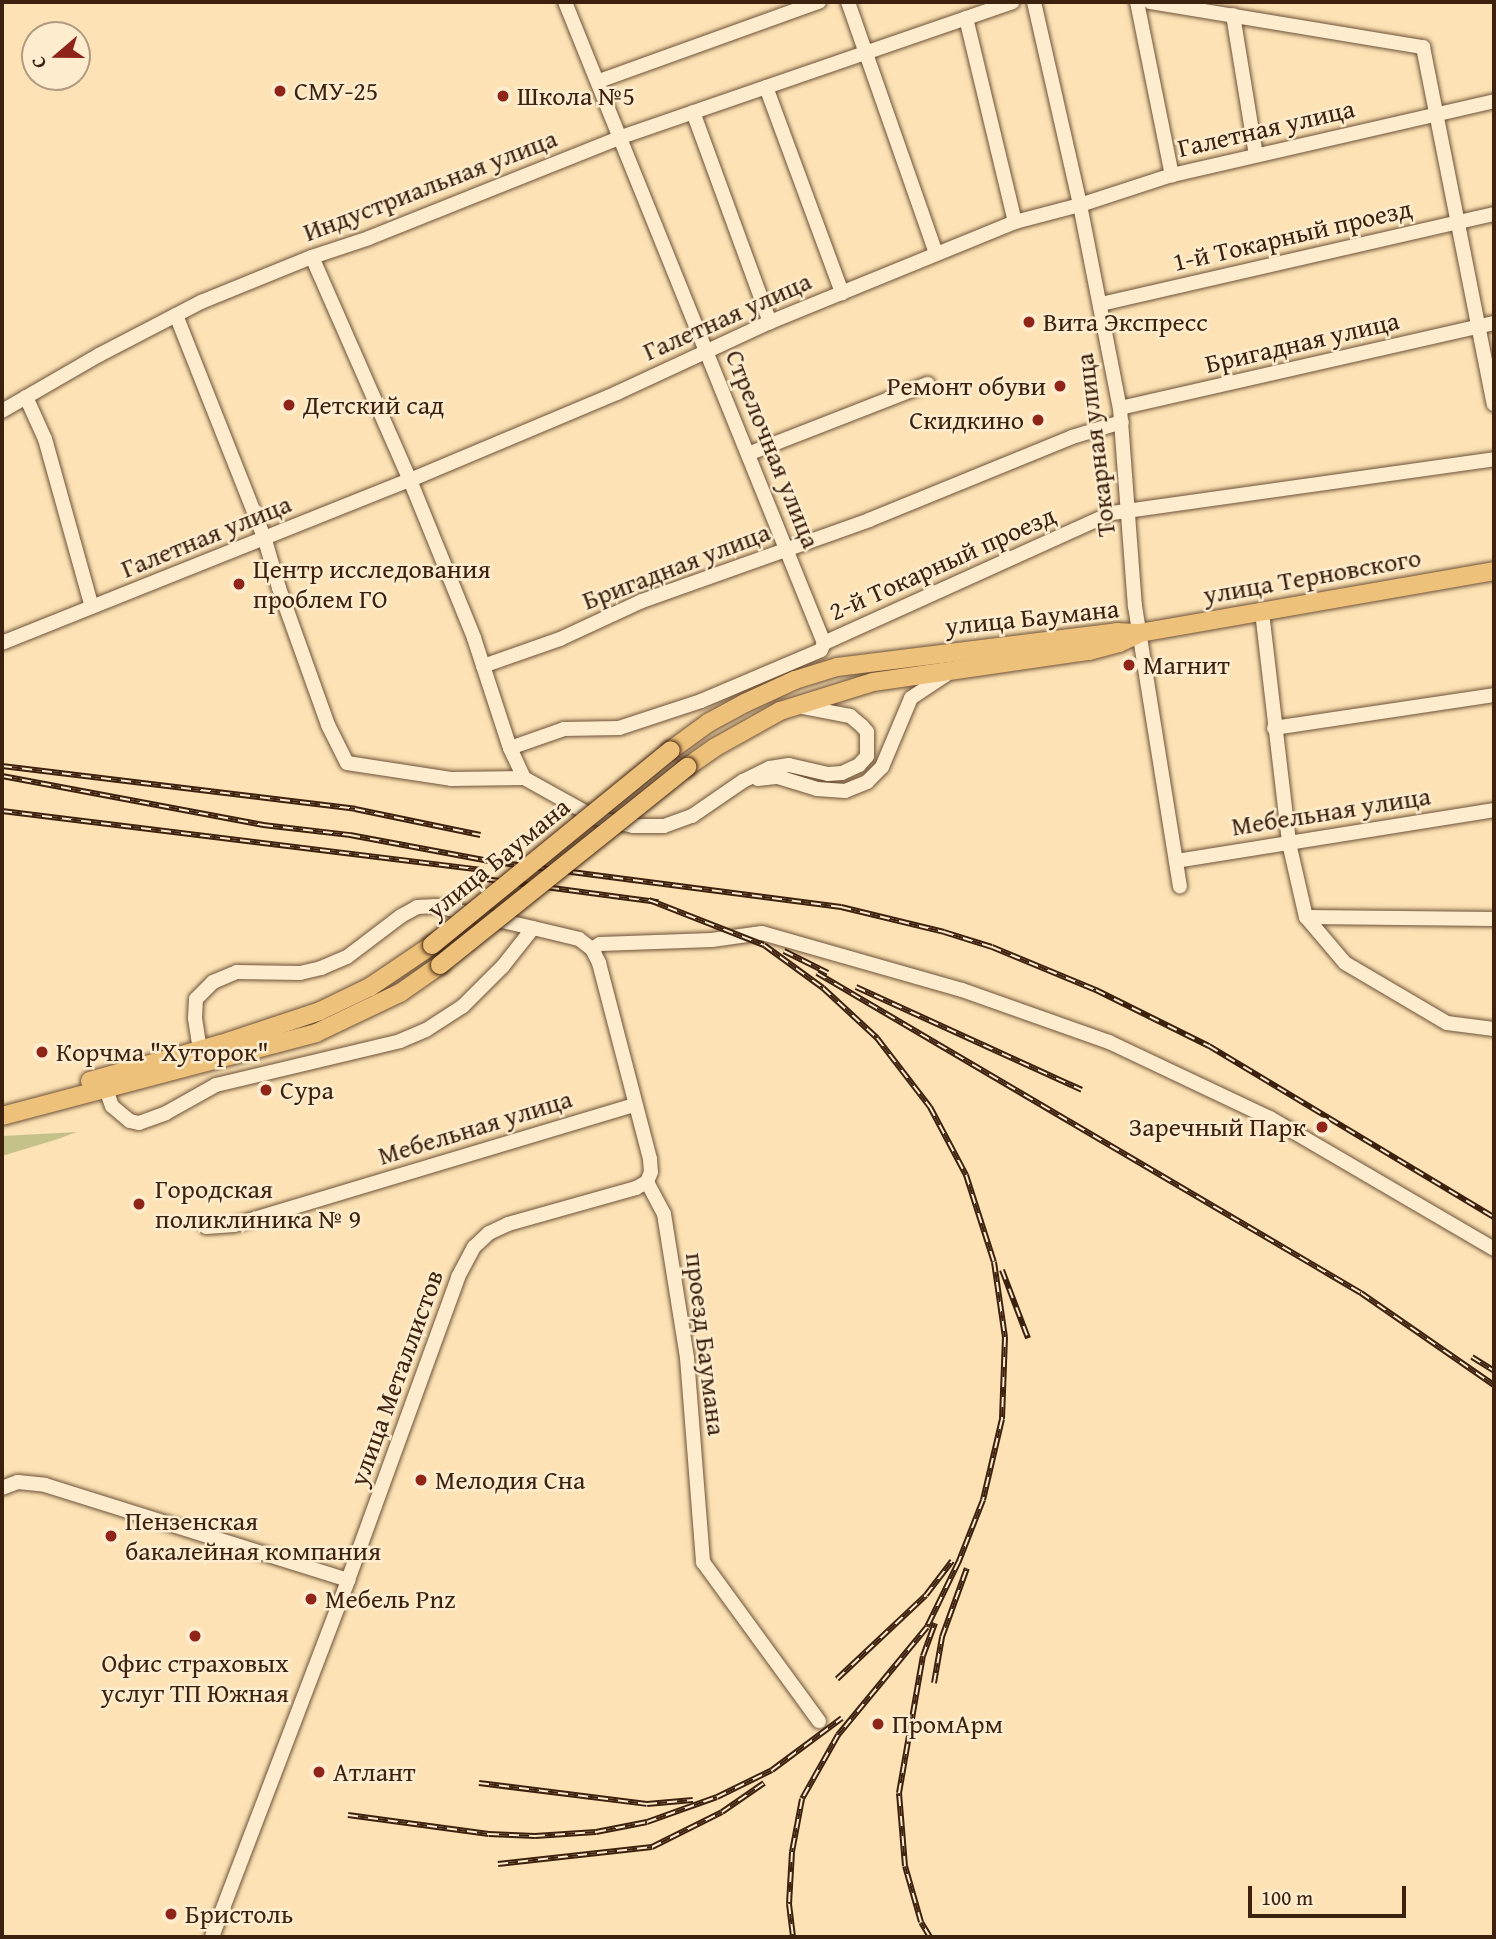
<!DOCTYPE html>
<meta charset="utf-8">
<style>
body{margin:0}
#map{position:relative;width:1496px;height:1939px;overflow:hidden;background:#fce2b4;font-family:"Gentium Book Plus",serif}
div>[style]{position:absolute}
[style*='--x']{left:calc(var(--x)*1px);top:calc(var(--y)*1px);width:calc(var(--w)*1px);rotate:calc(var(--a)*1deg)}
.green>*{inset:0;background:#c5c289}
.roads{filter:drop-shadow(0 0 2px #6d5138) drop-shadow(0 0 2px #6d5138)}
.minor>*{height:14px;margin:-7px;padding:0 7px;transform-origin:7px;border-radius:7px;background:#fdecce}
.major>*{height:18px;margin:-9px;padding:0 9px;transform-origin:9px;border-radius:9px;background:#eec17a}
.rail>*{height:6px;margin-top:-3px;transform-origin:0;background:repeating-linear-gradient(90deg,#fdecce 0 10px,#3d210f 0 20px);box-sizing:border-box;border-block:2px solid #3d210f}
.bridges{filter:drop-shadow(0 0 2px #3d210f) drop-shadow(0 0 2px #3d210f)}
.major-bridge>*{height:18px;margin:-9px;padding:0 9px;transform-origin:9px;border-radius:9px;background:#eec17a}
.dots>*{width:19px;height:19px;translate:-50% -50%;box-sizing:border-box;border:4px solid #fdecce;border-radius:50%}
span{translate:-50% -50%;white-space:nowrap;text-align:center;line-height:1.15;-webkit-text-stroke:5px #fdecce;paint-order:stroke}
.poi-label{font-size:26px;color:#3d210f}
.left{translate:0 -50%;text-align:left}
.right{translate:-100% -50%;text-align:right}
.street-label{font-size:26px;color:#3d210f}
.frame{position:absolute;inset:0;border:4px solid #3d210f;pointer-events:none}
.north{position:absolute;left:21px;top:21px;width:70px;height:70px;box-sizing:border-box;background:#fdecce;border:2px solid #b09b82;border-radius:50%;rotate:250deg;font-size:19px;font-weight:700;line-height:28px;text-align:center;color:#3d210f}
.north::after{content:'';display:block;margin:auto;width:24px;height:32px;background:#8f2418;clip-path:polygon(50% 0,100% 100%,50% 72%,0 100%)}
.scale{position:absolute;left:1248px;top:1886px;width:158px;height:32px;box-sizing:border-box;border:4px solid #3d210f;border-top:0;padding-left:9px;font-size:21px;line-height:24px;white-space:nowrap;color:#3d210f;-webkit-text-stroke:5px #fdecce;paint-order:stroke}
</style>
<div id="map">
<div class="green">
<i style="clip-path:polygon(77px 1132px,58px 1139px,2px 1156px,2px 1136px)"></i>
</div>
<div class="roads">
<div class="minor">
<i style="--x:565;--y:2;--w:691;--a:68"></i>
<i style="--x:848;--y:2;--w:266;--a:70.7"></i>
<i style="--x:1034;--y:2;--w:208;--a:77.2"></i>
<i style="--x:1080;--y:205;--w:207;--a:78.9"></i>
<i style="--x:1120;--y:408;--w:199;--a:85.7"></i>
<i style="--x:1135;--y:606;--w:284;--a:80.9"></i>
<i style="--x:1137;--y:2;--w:177;--a:78.6"></i>
<i style="--x:1150;--y:2;--w:277;--a:9.4"></i>
<i style="--x:1423;--y:47;--w:364;--a:78.8"></i>
<i style="--x:1233;--y:15;--w:142;--a:80.7"></i>
<i style="--x:966;--y:18;--w:210;--a:76.5"></i>
<i style="--x:599;--y:81;--w:234;--a:-19.8"></i>
<i style="--x:766;--y:87;--w:220;--a:69.7"></i>
<i style="--x:693;--y:112;--w:224;--a:69.9"></i>
<i style="--x:312;--y:257;--w:244;--a:66.3"></i>
<i style="--x:410;--y:480;--w:170;--a:67.9"></i>
<i style="--x:474;--y:638;--w:116;--a:71.9"></i>
<i style="--x:510;--y:748;--w:33;--a:65"></i>
<i style="--x:1101;--y:304;--w:403;--a:-12.9"></i>
<i style="--x:176;--y:315;--w:242;--a:68.4"></i>
<i style="--x:265;--y:540;--w:50;--a:73.7"></i>
<i style="--x:279;--y:588;--w:145;--a:70.3"></i>
<i style="--x:328;--y:725;--w:42;--a:63.4"></i>
<i style="--x:347;--y:763;--w:105;--a:8.7"></i>
<i style="--x:451;--y:779;--w:73;--a:-0.8"></i>
<i style="--x:26;--y:397;--w:46;--a:65.7"></i>
<i style="--x:45;--y:439;--w:174;--a:74.4"></i>
<i style="--x:1120;--y:408;--w:384;--a:-12.8"></i>
<i style="--x:2;--y:411;--w:112;--a:-30"></i>
<i style="--x:99;--y:355;--w:115;--a:-27.5"></i>
<i style="--x:201;--y:302;--w:120;--a:-22.1"></i>
<i style="--x:312;--y:257;--w:60;--a:-18.4"></i>
<i style="--x:369;--y:238;--w:271;--a:-21.8"></i>
<i style="--x:621;--y:137;--w:414;--a:-19"></i>
<i style="--x:748;--y:454;--w:193;--a:-21.3"></i>
<i style="--x:1262;--y:612;--w:233;--a:83.3"></i>
<i style="--x:1289;--y:843;--w:76;--a:77.1"></i>
<i style="--x:1306;--y:917;--w:60;--a:49.7"></i>
<i style="--x:1345;--y:963;--w:118;--a:30.5"></i>
<i style="--x:1447;--y:1023;--w:47;--a:7.3"></i>
<i style="--x:2;--y:643;--w:439;--a:-21.8"></i>
<i style="--x:410;--y:480;--w:225;--a:-22.8"></i>
<i style="--x:617;--y:393;--w:169;--a:-24.9"></i>
<i style="--x:770;--y:322;--w:265;--a:-22.2"></i>
<i style="--x:1015;--y:222;--w:67;--a:-14.7"></i>
<i style="--x:1080;--y:205;--w:97;--a:-18.1"></i>
<i style="--x:1172;--y:175;--w:330;--a:-12.9"></i>
<i style="--x:483;--y:666;--w:82;--a:-19.3"></i>
<i style="--x:560;--y:639;--w:90;--a:-24.9"></i>
<i style="--x:642;--y:601;--w:241;--a:-19.6"></i>
<i style="--x:869;--y:520;--w:219;--a:-22.2"></i>
<i style="--x:1072;--y:437;--w:52;--a:-16.7"></i>
<i style="--x:1274;--y:728;--w:222;--a:-8.5"></i>
<i style="--x:510;--y:748;--w:57;--a:-19.4"></i>
<i style="--x:564;--y:729;--w:55;--a:-1"></i>
<i style="--x:619;--y:728;--w:86;--a:-18.2"></i>
<i style="--x:701;--y:701;--w:130;--a:-23"></i>
<i style="--x:821;--y:650;--w:8;--a:-67"></i>
<i style="--x:824;--y:643;--w:316;--a:-24.3"></i>
<i style="--x:1112;--y:513;--w:386;--a:-8"></i>
<i style="--x:524;--y:778;--w:82;--a:29.1"></i>
<i style="--x:596;--y:818;--w:38;--a:12"></i>
<i style="--x:633;--y:826;--w:31;--a:0"></i>
<i style="--x:664;--y:826;--w:30;--a:-20"></i>
<i style="--x:692;--y:816;--w:62;--a:-34.5"></i>
<i style="--x:743;--y:781;--w:30;--a:-26"></i>
<i style="--x:770;--y:768;--w:19;--a:-9"></i>
<i style="--x:789;--y:765;--w:40;--a:13"></i>
<i style="--x:828;--y:774;--w:14;--a:-4"></i>
<i style="--x:842;--y:773;--w:19;--a:-25"></i>
<i style="--x:859;--y:765;--w:12;--a:-48"></i>
<i style="--x:867;--y:756;--w:24;--a:-90"></i>
<i style="--x:867;--y:732;--w:8;--a:-130"></i>
<i style="--x:862;--y:726;--w:16;--a:-140"></i>
<i style="--x:850;--y:716;--w:54;--a:-169.3"></i>
<i style="--x:758;--y:779;--w:20;--a:-6"></i>
<i style="--x:778;--y:777;--w:41;--a:17.1"></i>
<i style="--x:817;--y:789;--w:28;--a:4"></i>
<i style="--x:845;--y:791;--w:24;--a:-22"></i>
<i style="--x:867;--y:782;--w:21;--a:-45"></i>
<i style="--x:882;--y:767;--w:75;--a:-67.2"></i>
<i style="--x:911;--y:698;--w:43;--a:-33.7"></i>
<i style="--x:1176;--y:861;--w:322;--a:-9.1"></i>
<i style="--x:1306;--y:917;--w:188;--a:0.6"></i>
<i style="--x:592;--y:949;--w:9;--a:-32"></i>
<i style="--x:600;--y:944;--w:112;--a:-2"></i>
<i style="--x:712;--y:940;--w:50;--a:-8"></i>
<i style="--x:762;--y:933;--w:208;--a:15.9"></i>
<i style="--x:962;--y:990;--w:156;--a:19.5"></i>
<i style="--x:1109;--y:1042;--w:178;--a:25.3"></i>
<i style="--x:1270;--y:1118;--w:259;--a:30.3"></i>
<i style="--x:200;--y:1050;--w:32;--a:-99"></i>
<i style="--x:195;--y:1018;--w:19;--a:-87"></i>
<i style="--x:196;--y:999;--w:24;--a:-45"></i>
<i style="--x:213;--y:982;--w:26;--a:-23"></i>
<i style="--x:237;--y:972;--w:63;--a:0.9"></i>
<i style="--x:300;--y:973;--w:22;--a:-13"></i>
<i style="--x:321;--y:968;--w:28;--a:-23"></i>
<i style="--x:347;--y:957;--w:68;--a:-37.2"></i>
<i style="--x:401;--y:916;--w:18;--a:-29"></i>
<i style="--x:417;--y:907;--w:19;--a:-3"></i>
<i style="--x:436;--y:906;--w:99;--a:12.8"></i>
<i style="--x:106;--y:1089;--w:18;--a:71"></i>
<i style="--x:112;--y:1106;--w:23;--a:40"></i>
<i style="--x:130;--y:1121;--w:9;--a:13"></i>
<i style="--x:139;--y:1123;--w:29;--a:-20"></i>
<i style="--x:166;--y:1113;--w:57;--a:-29.2"></i>
<i style="--x:216;--y:1085;--w:189;--a:-13.4"></i>
<i style="--x:400;--y:1041;--w:28;--a:-23"></i>
<i style="--x:426;--y:1030;--w:44;--a:-33"></i>
<i style="--x:463;--y:1006;--w:57;--a:-45"></i>
<i style="--x:503;--y:966;--w:48;--a:-51.7"></i>
<i style="--x:533;--y:928;--w:47;--a:13.4"></i>
<i style="--x:579;--y:939;--w:16;--a:38"></i>
<i style="--x:592;--y:949;--w:16;--a:63"></i>
<i style="--x:599;--y:963;--w:203;--a:75.4"></i>
<i style="--x:650;--y:1159;--w:13;--a:86"></i>
<i style="--x:651;--y:1172;--w:11;--a:112"></i>
<i style="--x:647;--y:1182;--w:36;--a:62"></i>
<i style="--x:664;--y:1214;--w:146;--a:80.9"></i>
<i style="--x:687;--y:1358;--w:205;--a:85.5"></i>
<i style="--x:703;--y:1562;--w:197;--a:53.9"></i>
<i style="--x:206;--y:1227;--w:28;--a:-4"></i>
<i style="--x:234;--y:1225;--w:419;--a:-16.7"></i>
<i style="--x:2;--y:1488;--w:17;--a:-21"></i>
<i style="--x:18;--y:1482;--w:27;--a:6"></i>
<i style="--x:45;--y:1485;--w:318;--a:17.4"></i>
<i style="--x:212;--y:1937;--w:382;--a:-69.1"></i>
<i style="--x:348;--y:1580;--w:322;--a:-70"></i>
<i style="--x:458;--y:1277;--w:34;--a:-62"></i>
<i style="--x:474;--y:1247;--w:21;--a:-43"></i>
<i style="--x:489;--y:1233;--w:21;--a:-25"></i>
<i style="--x:508;--y:1224;--w:133;--a:-15.7"></i>
<i style="--x:636;--y:1188;--w:13;--a:-29"></i>
</div>
<div class="major">
<i style="--x:671;--y:750;--w:46;--a:-36.1"></i>
<i style="--x:708;--y:723;--w:42;--a:-28.4"></i>
<i style="--x:745;--y:703;--w:55;--a:-24.7"></i>
<i style="--x:795;--y:680;--w:44;--a:-17.2"></i>
<i style="--x:837;--y:667;--w:282;--a:-7.1"></i>
<i style="--x:1117;--y:632;--w:22;--a:3"></i>
<i style="--x:1139;--y:633;--w:360;--a:-9.9"></i>
<i style="--x:687;--y:767;--w:33;--a:-35"></i>
<i style="--x:714;--y:748;--w:76;--a:-29.3"></i>
<i style="--x:780;--y:711;--w:97;--a:-17.3"></i>
<i style="--x:873;--y:682;--w:218;--a:-8.2"></i>
<i style="--x:1089;--y:651;--w:31;--a:-15"></i>
<i style="--x:1119;--y:643;--w:19;--a:-25"></i>
<i style="--x:90;--y:1081;--w:136;--a:-15.8"></i>
<i style="--x:221;--y:1044;--w:104;--a:-18.4"></i>
<i style="--x:320;--y:1011;--w:55;--a:-25.6"></i>
<i style="--x:370;--y:987;--w:75;--a:-34.1"></i>
<i style="--x:2;--y:1116;--w:325;--a:-14.8"></i>
<i style="--x:316;--y:1033;--w:93;--a:-25.5"></i>
<i style="--x:400;--y:993;--w:49;--a:-35"></i>
</div>
</div>
<div class="rail">
<i style="--x:2;--y:766;--w:356;--a:6.9"></i>
<i style="--x:355;--y:809;--w:128;--a:11.7"></i>
<i style="--x:2;--y:776;--w:266;--a:10.6"></i>
<i style="--x:263;--y:825;--w:88;--a:6.6"></i>
<i style="--x:350;--y:835;--w:147;--a:10.6"></i>
<i style="--x:494;--y:862;--w:350;--a:7.4"></i>
<i style="--x:841;--y:907;--w:106;--a:13.6"></i>
<i style="--x:944;--y:932;--w:50;--a:17.4"></i>
<i style="--x:992;--y:947;--w:113;--a:22.5"></i>
<i style="--x:1096;--y:990;--w:126;--a:26.4"></i>
<i style="--x:1209;--y:1046;--w:332;--a:31"></i>
<i style="--x:2;--y:811;--w:485;--a:7"></i>
<i style="--x:470;--y:877;--w:190;--a:7.6"></i>
<i style="--x:649;--y:900;--w:123;--a:21.4"></i>
<i style="--x:764;--y:945;--w:73;--a:36.1"></i>
<i style="--x:823;--y:988;--w:74;--a:42.8"></i>
<i style="--x:877;--y:1038;--w:87;--a:52.5"></i>
<i style="--x:930;--y:1107;--w:77;--a:62.1"></i>
<i style="--x:966;--y:1175;--w:91;--a:72.2"></i>
<i style="--x:994;--y:1262;--w:76;--a:81.7"></i>
<i style="--x:1005;--y:1337;--w:82;--a:92.1"></i>
<i style="--x:1002;--y:1419;--w:83;--a:103.2"></i>
<i style="--x:983;--y:1500;--w:66;--a:111.5"></i>
<i style="--x:959;--y:1561;--w:73;--a:115.9"></i>
<i style="--x:927;--y:1627;--w:140;--a:129.5"></i>
<i style="--x:838;--y:1735;--w:73;--a:119.4"></i>
<i style="--x:802;--y:1799;--w:54;--a:100.7"></i>
<i style="--x:792;--y:1852;--w:52;--a:93.3"></i>
<i style="--x:789;--y:1904;--w:33;--a:83"></i>
<i style="--x:784;--y:951;--w:49;--a:26.6"></i>
<i style="--x:817;--y:973;--w:631;--a:30.47"></i>
<i style="--x:1361;--y:1293;--w:162;--a:34.7"></i>
<i style="--x:856;--y:987;--w:248;--a:24.5"></i>
<i style="--x:1002;--y:1270;--w:73;--a:69.1"></i>
<i style="--x:1472;--y:1357;--w:26;--a:32"></i>
<i style="--x:837;--y:1679;--w:122;--a:-43.3"></i>
<i style="--x:926;--y:1595;--w:43;--a:-52.6"></i>
<i style="--x:934;--y:1683;--w:47;--a:-80.1"></i>
<i style="--x:942;--y:1637;--w:73;--a:-70.1"></i>
<i style="--x:479;--y:1783;--w:169;--a:7.1"></i>
<i style="--x:647;--y:1804;--w:46;--a:-5"></i>
<i style="--x:348;--y:1815;--w:142;--a:7.7"></i>
<i style="--x:489;--y:1834;--w:46;--a:2.5"></i>
<i style="--x:535;--y:1836;--w:61;--a:-3.8"></i>
<i style="--x:596;--y:1832;--w:52;--a:-11.1"></i>
<i style="--x:647;--y:1822;--w:74;--a:-19.7"></i>
<i style="--x:717;--y:1797;--w:61;--a:-26.1"></i>
<i style="--x:772;--y:1770;--w:87;--a:-36.6"></i>
<i style="--x:498;--y:1864;--w:155;--a:-6.3"></i>
<i style="--x:652;--y:1847;--w:78;--a:-26.6"></i>
<i style="--x:722;--y:1812;--w:51;--a:-34.6"></i>
<i style="--x:930;--y:1937;--w:17;--a:-121"></i>
<i style="--x:921;--y:1922;--w:58;--a:-105.9"></i>
<i style="--x:905;--y:1866;--w:73;--a:-94.7"></i>
<i style="--x:899;--y:1793;--w:139;--a:-80.1"></i>
<i style="--x:923;--y:1656;--w:35;--a:-70"></i>
</div>
<div class="bridges">
<div class="major-bridge">
<i style="--x:432;--y:945;--w:308;--a:-39.2"></i>
<i style="--x:440;--y:965;--w:317;--a:-38.7"></i>
</div>
</div>
<div class="dots">
<i style="left:280px;top:91px;background:#8f2418"></i>
<i style="left:503px;top:96px;background:#8f2418"></i>
<i style="left:1029px;top:322px;background:#8f2418"></i>
<i style="left:1060px;top:386px;background:#8f2418"></i>
<i style="left:289px;top:405px;background:#8f2418"></i>
<i style="left:1038px;top:420px;background:#8f2418"></i>
<i style="left:239px;top:584px;background:#8f2418"></i>
<i style="left:1129px;top:665px;background:#8f2418"></i>
<i style="left:42px;top:1052px;background:#8f2418"></i>
<i style="left:266px;top:1090px;background:#8f2418"></i>
<i style="left:1322px;top:1127px;background:#8f2418"></i>
<i style="left:139px;top:1204px;background:#8f2418"></i>
<i style="left:421px;top:1480px;background:#8f2418"></i>
<i style="left:111px;top:1536px;background:#8f2418"></i>
<i style="left:311px;top:1599px;background:#8f2418"></i>
<i style="left:195px;top:1636px;background:#8f2418"></i>
<i style="left:878px;top:1724px;background:#8f2418"></i>
<i style="left:319px;top:1772px;background:#8f2418"></i>
<i style="left:171px;top:1914px;background:#8f2418"></i>
</div>
<div class="poi-label">
<span class="left" style="left:294px;top:91px">СМУ-25</span>
<span class="left" style="left:517px;top:96px">Школа №5</span>
<span class="left" style="left:1043px;top:322px">Вита Экспресс</span>
<span class="right" style="left:1046px;top:386px">Ремонт обуви</span>
<span class="left" style="left:303px;top:405px">Детский сад</span>
<span class="right" style="left:1024px;top:420px">Скидкино</span>
<span class="left" style="left:253px;top:584px">Центр исследования<br>проблем ГО</span>
<span class="left" style="left:1143px;top:665px">Магнит</span>
<span class="left" style="left:56px;top:1052px">Корчма "Хуторок"</span>
<span class="left" style="left:280px;top:1090px">Сура</span>
<span class="right" style="left:1306px;top:1127px">Заречный Парк</span>
<span class="left" style="left:155px;top:1204px">Городская<br>поликлиника № 9</span>
<span class="left" style="left:435px;top:1480px">Мелодия Сна</span>
<span class="left" style="left:125px;top:1536px">Пензенская<br>бакалейная компания</span>
<span class="left" style="left:325px;top:1599px">Мебель Pnz</span>
<span style="left:195px;top:1678px">Офис страховых<br>услуг ТП Южная</span>
<span class="left" style="left:892px;top:1724px">ПромАрм</span>
<span class="left" style="left:333px;top:1772px">Атлант</span>
<span class="left" style="left:185px;top:1914px">Бристоль</span>
</div>
<div class="street-label">
<span style="left:1266px;top:128px;rotate:-13deg">Галетная улица</span>
<span style="left:430px;top:185px;rotate:-21deg">Индустриальная улица</span>
<span style="left:1292px;top:235px;rotate:-13deg">1-й Токарный проезд</span>
<span style="left:727px;top:316px;rotate:-24deg">Галетная улица</span>
<span style="left:1302px;top:342px;rotate:-13deg">Бригадная улица</span>
<span style="left:1095px;top:445px;rotate:-97deg">Токарная улица</span>
<span style="left:773px;top:449px;rotate:68deg">Стрелочная улица</span>
<span style="left:206px;top:536px;rotate:-22deg">Галетная улица</span>
<span style="left:942px;top:563px;rotate:-24deg">2-й Токарный проезд</span>
<span style="left:676px;top:566px;rotate:-21deg">Бригадная улица</span>
<span style="left:1312px;top:576px;rotate:-10deg">улица Терновского</span>
<span style="left:1032px;top:617px;rotate:-6deg">улица Баумана</span>
<span style="left:1331px;top:811px;rotate:-9deg">Мебельная улица</span>
<span style="left:498px;top:858px;rotate:-39deg">улица Баумана</span>
<span style="left:475px;top:1127px;rotate:-17deg">Мебельная улица</span>
<span style="left:706px;top:1344px;rotate:83deg">проезд Баумана</span>
<span style="left:396px;top:1378px;rotate:-70deg">улица Металлистов</span>
</div>
<div class="frame"></div>
<div class="north">С</div>
<div class="scale">100 m</div>
</div>
